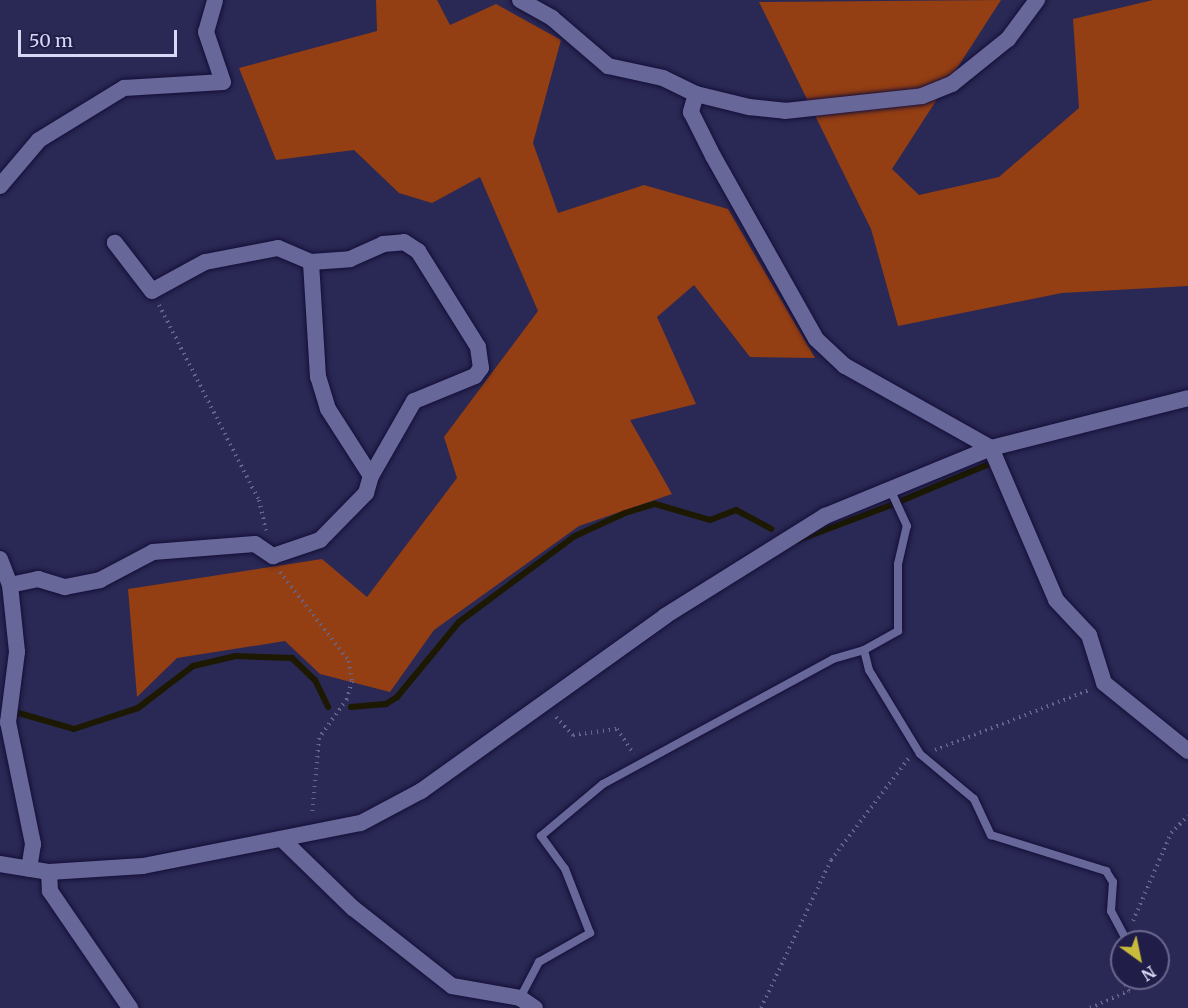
<!DOCTYPE html>
<style>
body{margin:0}
#map{position:relative;width:1188px;height:1008px;overflow:hidden;background:#2a2854;font-family:Merriweather,serif}
div>[style]{position:absolute}
[style*='--x']{left:calc(var(--x)*1px);top:calc(var(--y)*1px);width:calc(var(--w)*1px);rotate:calc(var(--a)*1deg)}
.forest>*{inset:0;background:#933e13}
.stream>*{height:6px;margin:-3px;padding:0 3px;transform-origin:3px;border-radius:3px;background:#1c1900}
.path>*{height:4px;margin-top:-2px;transform-origin:0;background:repeating-linear-gradient(90deg,#66658c 0 1.5px,transparent 0 6px)}
.roads{filter:drop-shadow(0 0 2px #140e38) drop-shadow(0 0 2px #140e38)}
.service>*{height:8px;margin:-4px;padding:0 4px;transform-origin:4px;border-radius:4px;background:#676799}
.minor>*{height:16px;margin:-8px;padding:0 8px;transform-origin:8px;border-radius:8px;background:#676799}
span{translate:-50% -50%;white-space:nowrap;text-align:center;line-height:1.15;-webkit-text-stroke:6px #211d49;paint-order:stroke}
.north{position:absolute;left:1110px;top:930px;width:60px;height:60px;box-sizing:border-box;background:#211d49;border:2px solid #6a688e;border-radius:50%;rotate:147deg;font-size:16px;font-weight:700;line-height:24px;text-align:center;color:#d7d8f5}
.north::after{content:'';display:block;margin:auto;width:21px;height:27px;background:#c8bb3b;clip-path:polygon(50% 0,100% 100%,50% 72%,0 100%)}
.scale{position:absolute;left:18px;top:30px;width:159px;height:27px;box-sizing:border-box;border:3px solid #d7d8f5;border-top:0;padding-left:8px;font-size:18px;line-height:21px;white-space:nowrap;color:#d7d8f5;-webkit-text-stroke:4px #211d49;paint-order:stroke}
</style>
<div id="map">
<div class="forest">
<i style="clip-path:polygon(376px 0,437px 0,450px 25px,496px 4px,561px 40px,533px 143px,558px 213px,644px 185px,728px 209px,815px 358px,750px 357px,694px 285px,657px 317px,696px 404px,630px 420px,672px 494px,579px 526px,434px 630px,390px 692px,320px 674px,285px 641px,177px 658px,137px 697px,128px 589px,322px 559px,367px 597px,457px 478px,444px 437px,538px 311px,480px 177px,432px 203px,399px 193px,354px 150px,276px 160px,239px 68px,377px 31px)"></i>
<i style="clip-path:polygon(1001px 0,892px 169px,919px 195px,999px 177px,1079px 108px,1073px 19px,1153px 0,1188px 0,1188px 286px,1062px 293px,898px 326px,871px 229px,759px 2px)"></i>
</div>
<div class="stream">
<i style="--x:901;--y:501;--w:95;--a:-22.8"></i>
<i style="--x:796;--y:541;--w:105;--a:-20.7"></i>
<i style="--x:351;--y:707;--w:35;--a:-5"></i>
<i style="--x:386;--y:704;--w:13;--a:-32"></i>
<i style="--x:397;--y:697;--w:97;--a:-50.4"></i>
<i style="--x:459;--y:622;--w:144;--a:-36.6"></i>
<i style="--x:575;--y:536;--w:55;--a:-24.7"></i>
<i style="--x:625;--y:513;--w:31;--a:-17"></i>
<i style="--x:655;--y:504;--w:57;--a:16.2"></i>
<i style="--x:710;--y:520;--w:28;--a:-21"></i>
<i style="--x:736;--y:510;--w:40;--a:28"></i>
<i style="--x:15;--y:712;--w:61;--a:16.1"></i>
<i style="--x:74;--y:729;--w:67;--a:-18.2"></i>
<i style="--x:138;--y:708;--w:69;--a:-37.4"></i>
<i style="--x:193;--y:666;--w:44;--a:-13.1"></i>
<i style="--x:236;--y:656;--w:56;--a:2"></i>
<i style="--x:292;--y:658;--w:32;--a:44"></i>
<i style="--x:315;--y:680;--w:30;--a:64"></i>
</div>
<div class="path">
<i style="--x:159;--y:305;--w:219;--a:62.9"></i>
<i style="--x:259;--y:500;--w:31;--a:77"></i>
<i style="--x:280;--y:572;--w:113;--a:52.2"></i>
<i style="--x:349;--y:661;--w:20;--a:81"></i>
<i style="--x:352;--y:681;--w:19;--a:106"></i>
<i style="--x:347;--y:699;--w:48;--a:125.7"></i>
<i style="--x:319;--y:738;--w:77;--a:95.2"></i>
<i style="--x:556;--y:717;--w:25;--a:47"></i>
<i style="--x:573;--y:735;--w:44;--a:-7.8"></i>
<i style="--x:617;--y:729;--w:30;--a:56"></i>
<i style="--x:935;--y:750;--w:166;--a:-21.2"></i>
<i style="--x:1133;--y:921;--w:96;--a:-66.6"></i>
<i style="--x:1171;--y:833;--w:24;--a:-45"></i>
<i style="--x:1120;--y:950;--w:25;--a:85"></i>
<i style="--x:761;--y:1008;--w:164;--a:-64.7"></i>
<i style="--x:831;--y:860;--w:128;--a:-52.6"></i>
<i style="--x:1090;--y:1008;--w:43;--a:-23.6"></i>
<i style="--x:1129;--y:991;--w:15;--a:-118"></i>
</div>
<div class="roads">
<div class="service">
<i style="--x:864;--y:650;--w:21;--a:76"></i>
<i style="--x:869;--y:670;--w:98;--a:58.7"></i>
<i style="--x:920;--y:754;--w:70;--a:39.8"></i>
<i style="--x:974;--y:799;--w:40;--a:65"></i>
<i style="--x:991;--y:835;--w:121;--a:17.4"></i>
<i style="--x:1106;--y:871;--w:13;--a:58"></i>
<i style="--x:1113;--y:882;--w:29;--a:94"></i>
<i style="--x:1111;--y:911;--w:30;--a:62"></i>
<i style="--x:520;--y:998;--w:41;--a:-62.2"></i>
<i style="--x:539;--y:962;--w:59;--a:-29.6"></i>
<i style="--x:590;--y:933;--w:69;--a:-111.3"></i>
<i style="--x:565;--y:869;--w:41;--a:-126"></i>
<i style="--x:541;--y:836;--w:81;--a:-40"></i>
<i style="--x:603;--y:784;--w:262;--a:-28.5"></i>
<i style="--x:833;--y:659;--w:32;--a:-16"></i>
<i style="--x:864;--y:650;--w:39;--a:-29"></i>
<i style="--x:898;--y:631;--w:67;--a:-90"></i>
<i style="--x:898;--y:564;--w:39;--a:-77"></i>
<i style="--x:907;--y:526;--w:41;--a:-114.7"></i>
</div>
<div class="minor">
<i style="--x:520;--y:0;--w:37;--a:29"></i>
<i style="--x:552;--y:18;--w:74;--a:40.6"></i>
<i style="--x:608;--y:66;--w:56;--a:12.3"></i>
<i style="--x:663;--y:78;--w:37;--a:26"></i>
<i style="--x:696;--y:94;--w:55;--a:13.8"></i>
<i style="--x:749;--y:107;--w:36;--a:6"></i>
<i style="--x:785;--y:111;--w:138;--a:-6.2"></i>
<i style="--x:922;--y:96;--w:32;--a:-22"></i>
<i style="--x:952;--y:84;--w:72;--a:-38.8"></i>
<i style="--x:1008;--y:39;--w:49;--a:-53.4"></i>
<i style="--x:696;--y:94;--w:19;--a:106"></i>
<i style="--x:691;--y:112;--w:49;--a:63.4"></i>
<i style="--x:713;--y:156;--w:210;--a:60.6"></i>
<i style="--x:816;--y:339;--w:40;--a:43"></i>
<i style="--x:845;--y:366;--w:167;--a:29.3"></i>
<i style="--x:991;--y:448;--w:165;--a:66.8"></i>
<i style="--x:1056;--y:600;--w:48;--a:46.7"></i>
<i style="--x:1089;--y:635;--w:50;--a:72.6"></i>
<i style="--x:1104;--y:683;--w:108;--a:39"></i>
<i style="--x:0;--y:186;--w:60;--a:-49.7"></i>
<i style="--x:39;--y:140;--w:100;--a:-31.5"></i>
<i style="--x:124;--y:88;--w:99;--a:-3.5"></i>
<i style="--x:223;--y:82;--w:53;--a:-108.8"></i>
<i style="--x:206;--y:32;--w:33;--a:-74"></i>
<i style="--x:311;--y:262;--w:39;--a:-4"></i>
<i style="--x:350;--y:259;--w:36;--a:-24"></i>
<i style="--x:383;--y:244;--w:21;--a:-5"></i>
<i style="--x:404;--y:242;--w:17;--a:33"></i>
<i style="--x:418;--y:251;--w:113;--a:58"></i>
<i style="--x:478;--y:347;--w:21;--a:82"></i>
<i style="--x:481;--y:368;--w:10;--a:127"></i>
<i style="--x:475;--y:376;--w:66;--a:157.7"></i>
<i style="--x:414;--y:401;--w:86;--a:119.8"></i>
<i style="--x:0;--y:559;--w:28;--a:69"></i>
<i style="--x:10;--y:585;--w:67;--a:84"></i>
<i style="--x:17;--y:652;--w:71;--a:97.3"></i>
<i style="--x:8;--y:722;--w:125;--a:78.4"></i>
<i style="--x:33;--y:844;--w:25;--a:99"></i>
<i style="--x:10;--y:585;--w:29;--a:-12"></i>
<i style="--x:38;--y:579;--w:28;--a:17"></i>
<i style="--x:65;--y:587;--w:36;--a:-11"></i>
<i style="--x:100;--y:580;--w:60;--a:-27.8"></i>
<i style="--x:153;--y:552;--w:102;--a:-4.5"></i>
<i style="--x:255;--y:544;--w:22;--a:34"></i>
<i style="--x:273;--y:556;--w:50;--a:-18.8"></i>
<i style="--x:320;--y:540;--w:66;--a:-45.6"></i>
<i style="--x:366;--y:493;--w:18;--a:-74"></i>
<i style="--x:371;--y:476;--w:80;--a:-122.7"></i>
<i style="--x:328;--y:409;--w:34;--a:-107"></i>
<i style="--x:318;--y:377;--w:115;--a:-93.5"></i>
<i style="--x:311;--y:262;--w:36;--a:-157"></i>
<i style="--x:278;--y:248;--w:74;--a:169.1"></i>
<i style="--x:205;--y:262;--w:60;--a:151.3"></i>
<i style="--x:152;--y:291;--w:61;--a:-127.6"></i>
<i style="--x:283;--y:840;--w:98;--a:44.2"></i>
<i style="--x:353;--y:908;--w:126;--a:38.2"></i>
<i style="--x:452;--y:986;--w:69;--a:10"></i>
<i style="--x:520;--y:998;--w:18;--a:34"></i>
<i style="--x:0;--y:864;--w:50;--a:9.3"></i>
<i style="--x:49;--y:872;--w:94;--a:-3.7"></i>
<i style="--x:143;--y:866;--w:222;--a:-11.2"></i>
<i style="--x:361;--y:823;--w:68;--a:-28.1"></i>
<i style="--x:421;--y:791;--w:300;--a:-35.6"></i>
<i style="--x:665;--y:616;--w:189;--a:-32"></i>
<i style="--x:825;--y:516;--w:179;--a:-22.3"></i>
<i style="--x:991;--y:448;--w:203;--a:-14.2"></i>
<i style="--x:49;--y:872;--w:19;--a:87"></i>
<i style="--x:50;--y:891;--w:142;--a:55.6"></i>
</div>
</div>
<div class="north">N</div>
<div class="scale">50 m</div>
</div>
